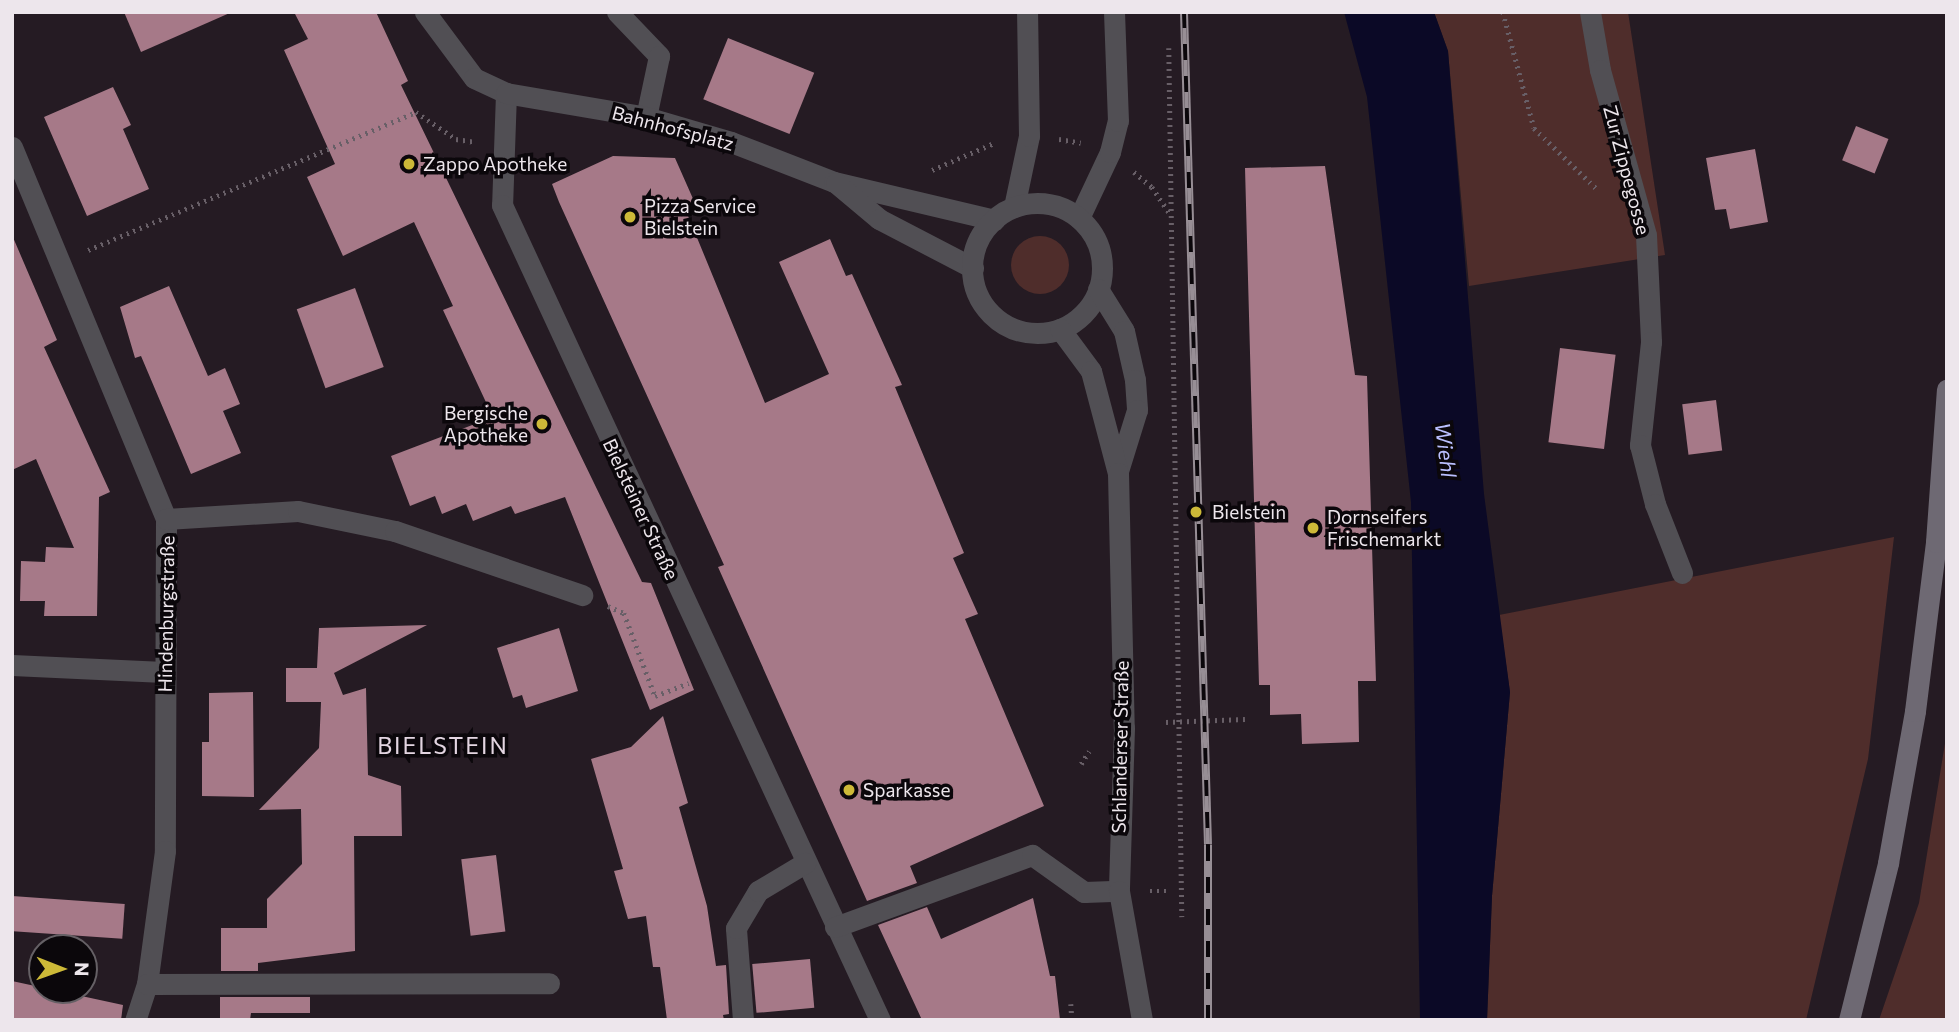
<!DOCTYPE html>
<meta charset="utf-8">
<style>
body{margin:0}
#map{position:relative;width:1959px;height:1032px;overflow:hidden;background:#251b23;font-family:Commissioner,sans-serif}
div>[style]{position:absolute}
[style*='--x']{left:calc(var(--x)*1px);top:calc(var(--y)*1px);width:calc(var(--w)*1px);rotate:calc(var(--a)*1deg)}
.green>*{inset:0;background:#4f2d2b}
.round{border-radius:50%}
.water>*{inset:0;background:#0b0926}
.building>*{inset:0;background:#a67988;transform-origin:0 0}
.path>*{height:4.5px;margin-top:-2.25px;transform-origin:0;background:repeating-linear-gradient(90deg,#685f67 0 2px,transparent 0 7px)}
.service>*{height:21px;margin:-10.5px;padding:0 10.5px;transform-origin:10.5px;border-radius:10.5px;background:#514f54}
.minor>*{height:21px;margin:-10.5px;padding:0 10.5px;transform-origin:10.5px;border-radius:10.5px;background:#514f54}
.tertiary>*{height:21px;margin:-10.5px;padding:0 10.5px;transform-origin:10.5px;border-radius:10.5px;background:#514f54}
.tertiary>.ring{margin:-10.5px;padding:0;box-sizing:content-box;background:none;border:21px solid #514f54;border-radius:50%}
.secondary>*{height:21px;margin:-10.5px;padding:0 10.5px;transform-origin:10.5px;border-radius:10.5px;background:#6e6973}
.rail>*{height:8px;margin-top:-4px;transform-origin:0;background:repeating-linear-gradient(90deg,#0b070b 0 16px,#978e95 0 32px);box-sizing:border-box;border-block:2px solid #978e95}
.dots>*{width:19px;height:19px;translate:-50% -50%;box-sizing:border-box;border:4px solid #0b070b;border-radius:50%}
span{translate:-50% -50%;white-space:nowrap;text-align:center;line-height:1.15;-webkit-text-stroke:7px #0b070b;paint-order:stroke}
.street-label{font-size:19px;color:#ede6ec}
.poi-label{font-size:19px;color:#ede6ec}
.left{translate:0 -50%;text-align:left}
.right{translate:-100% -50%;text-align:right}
.water-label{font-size:21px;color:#babffe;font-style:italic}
.quarter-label{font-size:23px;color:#e3d5e1;letter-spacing:2px}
.frame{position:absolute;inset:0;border:14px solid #ede6ec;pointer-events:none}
.north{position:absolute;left:28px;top:934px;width:70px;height:70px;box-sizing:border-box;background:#0b070b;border:2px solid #656065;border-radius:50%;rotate:91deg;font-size:19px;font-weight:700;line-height:28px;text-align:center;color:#ede6ec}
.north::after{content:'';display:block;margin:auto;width:24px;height:32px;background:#cdb938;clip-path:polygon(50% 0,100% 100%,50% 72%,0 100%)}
</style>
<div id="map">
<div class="green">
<i style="clip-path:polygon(1434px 12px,1628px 12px,1665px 255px,1469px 286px,1448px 51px)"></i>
<i class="round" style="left:1011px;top:236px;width:58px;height:58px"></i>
<i style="clip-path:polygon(1894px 537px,1868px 759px,1806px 1020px,1487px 1020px,1492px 896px,1510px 692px,1499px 615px)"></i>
<i style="clip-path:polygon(1947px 731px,1947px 1020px,1879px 1020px,1919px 903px)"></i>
</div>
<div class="water">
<i style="clip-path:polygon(1344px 12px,1434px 12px,1448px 51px,1484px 494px,1510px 692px,1492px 896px,1487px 1020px,1420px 1020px,1411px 502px,1367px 97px)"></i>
</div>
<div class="building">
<i style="clip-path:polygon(124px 12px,232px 12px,141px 52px)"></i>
<i style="clip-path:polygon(294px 12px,376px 12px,408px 81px,401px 85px,642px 582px,651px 583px,694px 690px,650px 710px,565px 497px,515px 514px,511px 506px,473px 521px,466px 504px,442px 514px,435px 496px,410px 506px,391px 456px,488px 419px,491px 413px,443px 310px,453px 306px,414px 222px,343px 256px,307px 177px,335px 164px,284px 50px,308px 39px)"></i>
<i style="left:728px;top:38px;width:93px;height:66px;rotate:22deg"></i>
<i style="clip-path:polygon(113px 87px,131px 125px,123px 129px,149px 189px,87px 216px,44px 117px)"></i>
<i style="left:1856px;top:126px;width:35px;height:37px;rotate:22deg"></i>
<i style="clip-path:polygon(1755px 149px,1768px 222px,1730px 229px,1726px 209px,1715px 210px,1706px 158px)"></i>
<i style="clip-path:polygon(613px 156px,675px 158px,694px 201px,684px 206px,765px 403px,829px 374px,779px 262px,830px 239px,846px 276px,852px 274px,902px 385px,895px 387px,964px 553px,953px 558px,978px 614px,965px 619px,1044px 806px,910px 866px,917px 883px,867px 901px,718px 567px,724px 565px,559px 202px,552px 184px)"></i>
<i style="clip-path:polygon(1325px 166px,1355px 375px,1367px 376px,1376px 681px,1358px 681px,1359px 742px,1302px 744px,1301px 714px,1270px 715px,1270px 685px,1259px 685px,1245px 168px)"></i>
<i style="clip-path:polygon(12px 235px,57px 340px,44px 347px,110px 492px,99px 497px,97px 616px,44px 616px,45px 601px,20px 601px,21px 561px,45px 562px,46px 547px,74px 548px,36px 459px,12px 470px)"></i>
<i style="clip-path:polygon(169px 286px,208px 376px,225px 368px,240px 404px,223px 411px,241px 453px,191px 474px,141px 356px,135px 358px,120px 307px)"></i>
<i style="left:355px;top:288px;width:84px;height:62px;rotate:70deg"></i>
<i style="left:1560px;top:348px;width:56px;height:95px;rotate:7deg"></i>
<i style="left:1716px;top:400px;width:51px;height:34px;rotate:83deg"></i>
<i style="clip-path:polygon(427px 625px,334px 673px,343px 695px,366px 688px,368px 775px,401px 786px,402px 836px,354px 836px,355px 951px,258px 963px,258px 971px,221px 971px,221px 928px,267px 928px,267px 899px,302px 864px,301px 809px,259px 810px,319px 748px,321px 702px,286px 702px,286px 668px,317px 668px,319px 628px)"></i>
<i style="clip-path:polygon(559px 628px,578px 691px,526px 708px,522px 695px,513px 698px,497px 648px)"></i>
<i style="clip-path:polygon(253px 692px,254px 797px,202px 796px,202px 742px,209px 742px,209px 693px)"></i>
<i style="clip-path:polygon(663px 716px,688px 803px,679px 807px,707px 906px,716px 966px,726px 965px,729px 1014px,723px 1015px,724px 1020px,667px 1020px,660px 967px,653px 967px,646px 916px,628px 919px,614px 871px,623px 869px,591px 759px,631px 747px)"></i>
<i style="left:496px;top:855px;width:77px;height:35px;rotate:83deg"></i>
<i style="left:12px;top:896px;width:113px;height:35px;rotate:4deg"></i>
<i style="clip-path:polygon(1033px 898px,1050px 976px,1055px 976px,1060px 1020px,922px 1020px,878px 925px,927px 907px,941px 939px)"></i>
<i style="left:810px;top:959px;width:49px;height:58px;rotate:85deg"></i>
<i style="clip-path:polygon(12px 981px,123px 1005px,121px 1020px,12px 1020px)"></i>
<i style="clip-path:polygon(220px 997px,310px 997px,310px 1013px,251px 1013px,250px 1020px,220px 1020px)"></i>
</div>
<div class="path">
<i style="--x:1503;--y:12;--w:120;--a:75"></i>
<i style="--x:1534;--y:128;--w:89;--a:44.1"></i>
<i style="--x:1169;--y:48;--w:869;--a:89.14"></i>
<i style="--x:1059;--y:139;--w:22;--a:10"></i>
<i style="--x:932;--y:170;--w:68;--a:-23.5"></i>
<i style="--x:1134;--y:172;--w:23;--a:40"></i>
<i style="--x:1152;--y:187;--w:34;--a:56"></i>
<i style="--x:88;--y:250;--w:356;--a:-22.8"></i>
<i style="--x:416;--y:112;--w:48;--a:34"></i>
<i style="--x:456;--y:139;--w:18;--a:9"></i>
<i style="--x:608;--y:606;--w:17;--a:24"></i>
<i style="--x:624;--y:613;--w:89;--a:69.5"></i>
<i style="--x:655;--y:696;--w:36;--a:-21"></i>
<i style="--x:1166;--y:722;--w:79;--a:-2.2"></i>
<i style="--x:1081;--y:764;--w:15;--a:-58"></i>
<i style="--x:1150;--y:891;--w:20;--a:0"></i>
<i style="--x:1071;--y:1004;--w:16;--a:86"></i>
</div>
<div class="service">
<i style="--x:617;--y:12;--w:61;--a:46.3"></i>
<i style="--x:659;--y:56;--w:62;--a:102"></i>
</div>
<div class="minor">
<i style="--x:1590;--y:12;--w:59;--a:80.2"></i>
<i style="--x:1600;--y:70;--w:171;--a:74.4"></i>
<i style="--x:1646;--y:235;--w:107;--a:87.3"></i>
<i style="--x:1651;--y:342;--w:104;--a:96.1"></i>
<i style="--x:1640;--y:445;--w:61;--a:75.7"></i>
<i style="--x:1655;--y:504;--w:74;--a:68.6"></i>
<i style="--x:506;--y:93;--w:112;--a:92"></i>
<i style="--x:502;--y:205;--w:898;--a:65.12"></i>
<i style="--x:12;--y:147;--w:403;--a:67.5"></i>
<i style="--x:166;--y:519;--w:332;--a:90.2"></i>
<i style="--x:165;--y:851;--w:134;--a:97.7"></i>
<i style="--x:147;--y:984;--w:38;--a:108"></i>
<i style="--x:1014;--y:207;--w:73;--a:-78.1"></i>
<i style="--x:1029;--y:136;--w:124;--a:-90.9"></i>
<i style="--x:1079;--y:218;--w:73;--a:-64.8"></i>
<i style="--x:1110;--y:152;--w:32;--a:-76"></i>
<i style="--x:1118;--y:121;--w:109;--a:-92.1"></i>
<i style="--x:166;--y:519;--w:132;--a:-3.5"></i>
<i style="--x:298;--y:511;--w:99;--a:11.7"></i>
<i style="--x:395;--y:531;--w:198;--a:18.9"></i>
<i style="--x:12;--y:665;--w:152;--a:2.6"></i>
<i style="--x:835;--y:927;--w:210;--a:-20.1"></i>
<i style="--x:1032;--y:855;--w:64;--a:35.4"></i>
<i style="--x:1084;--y:892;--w:35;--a:-2"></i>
<i style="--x:147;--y:984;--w:402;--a:-0.1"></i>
<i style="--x:743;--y:1020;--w:92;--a:-94.4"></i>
<i style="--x:736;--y:928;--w:43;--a:-59.3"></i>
<i style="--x:758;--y:891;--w:55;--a:-30.8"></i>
</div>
<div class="tertiary">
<i style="--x:425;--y:12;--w:82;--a:53.4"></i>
<i style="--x:474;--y:78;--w:35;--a:25"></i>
<i style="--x:506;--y:93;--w:142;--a:9.7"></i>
<i style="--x:646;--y:117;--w:89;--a:16.4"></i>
<i style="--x:731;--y:142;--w:110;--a:21.2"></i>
<i style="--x:834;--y:182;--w:165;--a:13.3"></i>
<i style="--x:836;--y:183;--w:56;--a:39.9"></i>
<i style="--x:879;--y:219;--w:106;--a:27.5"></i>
<i class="ring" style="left:972px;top:203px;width:109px;height:109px"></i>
<i style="--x:1098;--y:289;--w:49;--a:58.2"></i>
<i style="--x:1124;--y:331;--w:50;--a:77.3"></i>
<i style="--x:1135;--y:380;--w:30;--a:86"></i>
<i style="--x:1137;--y:410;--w:64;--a:107.3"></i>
<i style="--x:1060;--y:329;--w:52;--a:53.6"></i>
<i style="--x:1091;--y:371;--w:106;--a:75.2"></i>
<i style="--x:1118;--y:473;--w:255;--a:88.7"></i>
<i style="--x:1124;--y:728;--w:163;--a:91.8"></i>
<i style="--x:1119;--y:891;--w:131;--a:79.9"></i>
</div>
<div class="secondary">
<i style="--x:1849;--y:1020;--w:162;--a:-76"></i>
<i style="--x:1888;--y:863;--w:154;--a:-79.9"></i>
<i style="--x:1915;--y:711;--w:170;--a:-82.9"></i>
<i style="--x:1936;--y:542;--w:153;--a:-85.9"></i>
</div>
<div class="rail">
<i style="--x:1184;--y:12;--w:833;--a:88.35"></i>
<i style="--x:1208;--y:845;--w:175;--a:90"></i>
</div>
<div class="dots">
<i style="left:409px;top:164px;background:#cdb938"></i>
<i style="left:630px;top:217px;background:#cdb938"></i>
<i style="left:542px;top:424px;background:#cdb938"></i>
<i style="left:1196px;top:512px;background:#cdb938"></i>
<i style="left:1313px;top:528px;background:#cdb938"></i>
<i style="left:849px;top:790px;background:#cdb938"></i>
</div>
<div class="street-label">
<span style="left:673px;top:128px;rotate:15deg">Bahnhofsplatz</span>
<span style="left:1627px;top:170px;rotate:75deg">Zur Zippegosse</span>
<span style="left:641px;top:509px;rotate:65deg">Bielsteiner Straße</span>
<span style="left:166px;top:614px;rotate:-89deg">Hindenburgstraße</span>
<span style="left:1120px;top:747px;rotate:-89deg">Schlanderser Straße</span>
</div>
<div class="poi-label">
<span class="left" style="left:423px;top:164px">Zappo Apotheke</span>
<span class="left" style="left:644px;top:217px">Pizza Service<br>Bielstein</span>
<span class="right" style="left:528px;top:424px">Bergische<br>Apotheke</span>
<span class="left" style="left:1212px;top:512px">Bielstein</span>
<span class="left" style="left:1327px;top:528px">Dornseifers<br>Frischemarkt</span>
<span class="left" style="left:863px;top:790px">Sparkasse</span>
</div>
<div class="water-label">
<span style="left:1446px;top:450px;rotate:83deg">Wiehl</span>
</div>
<div class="quarter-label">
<span style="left:443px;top:745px">BIELSTEIN</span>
</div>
<div class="frame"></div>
<div class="north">N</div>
</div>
